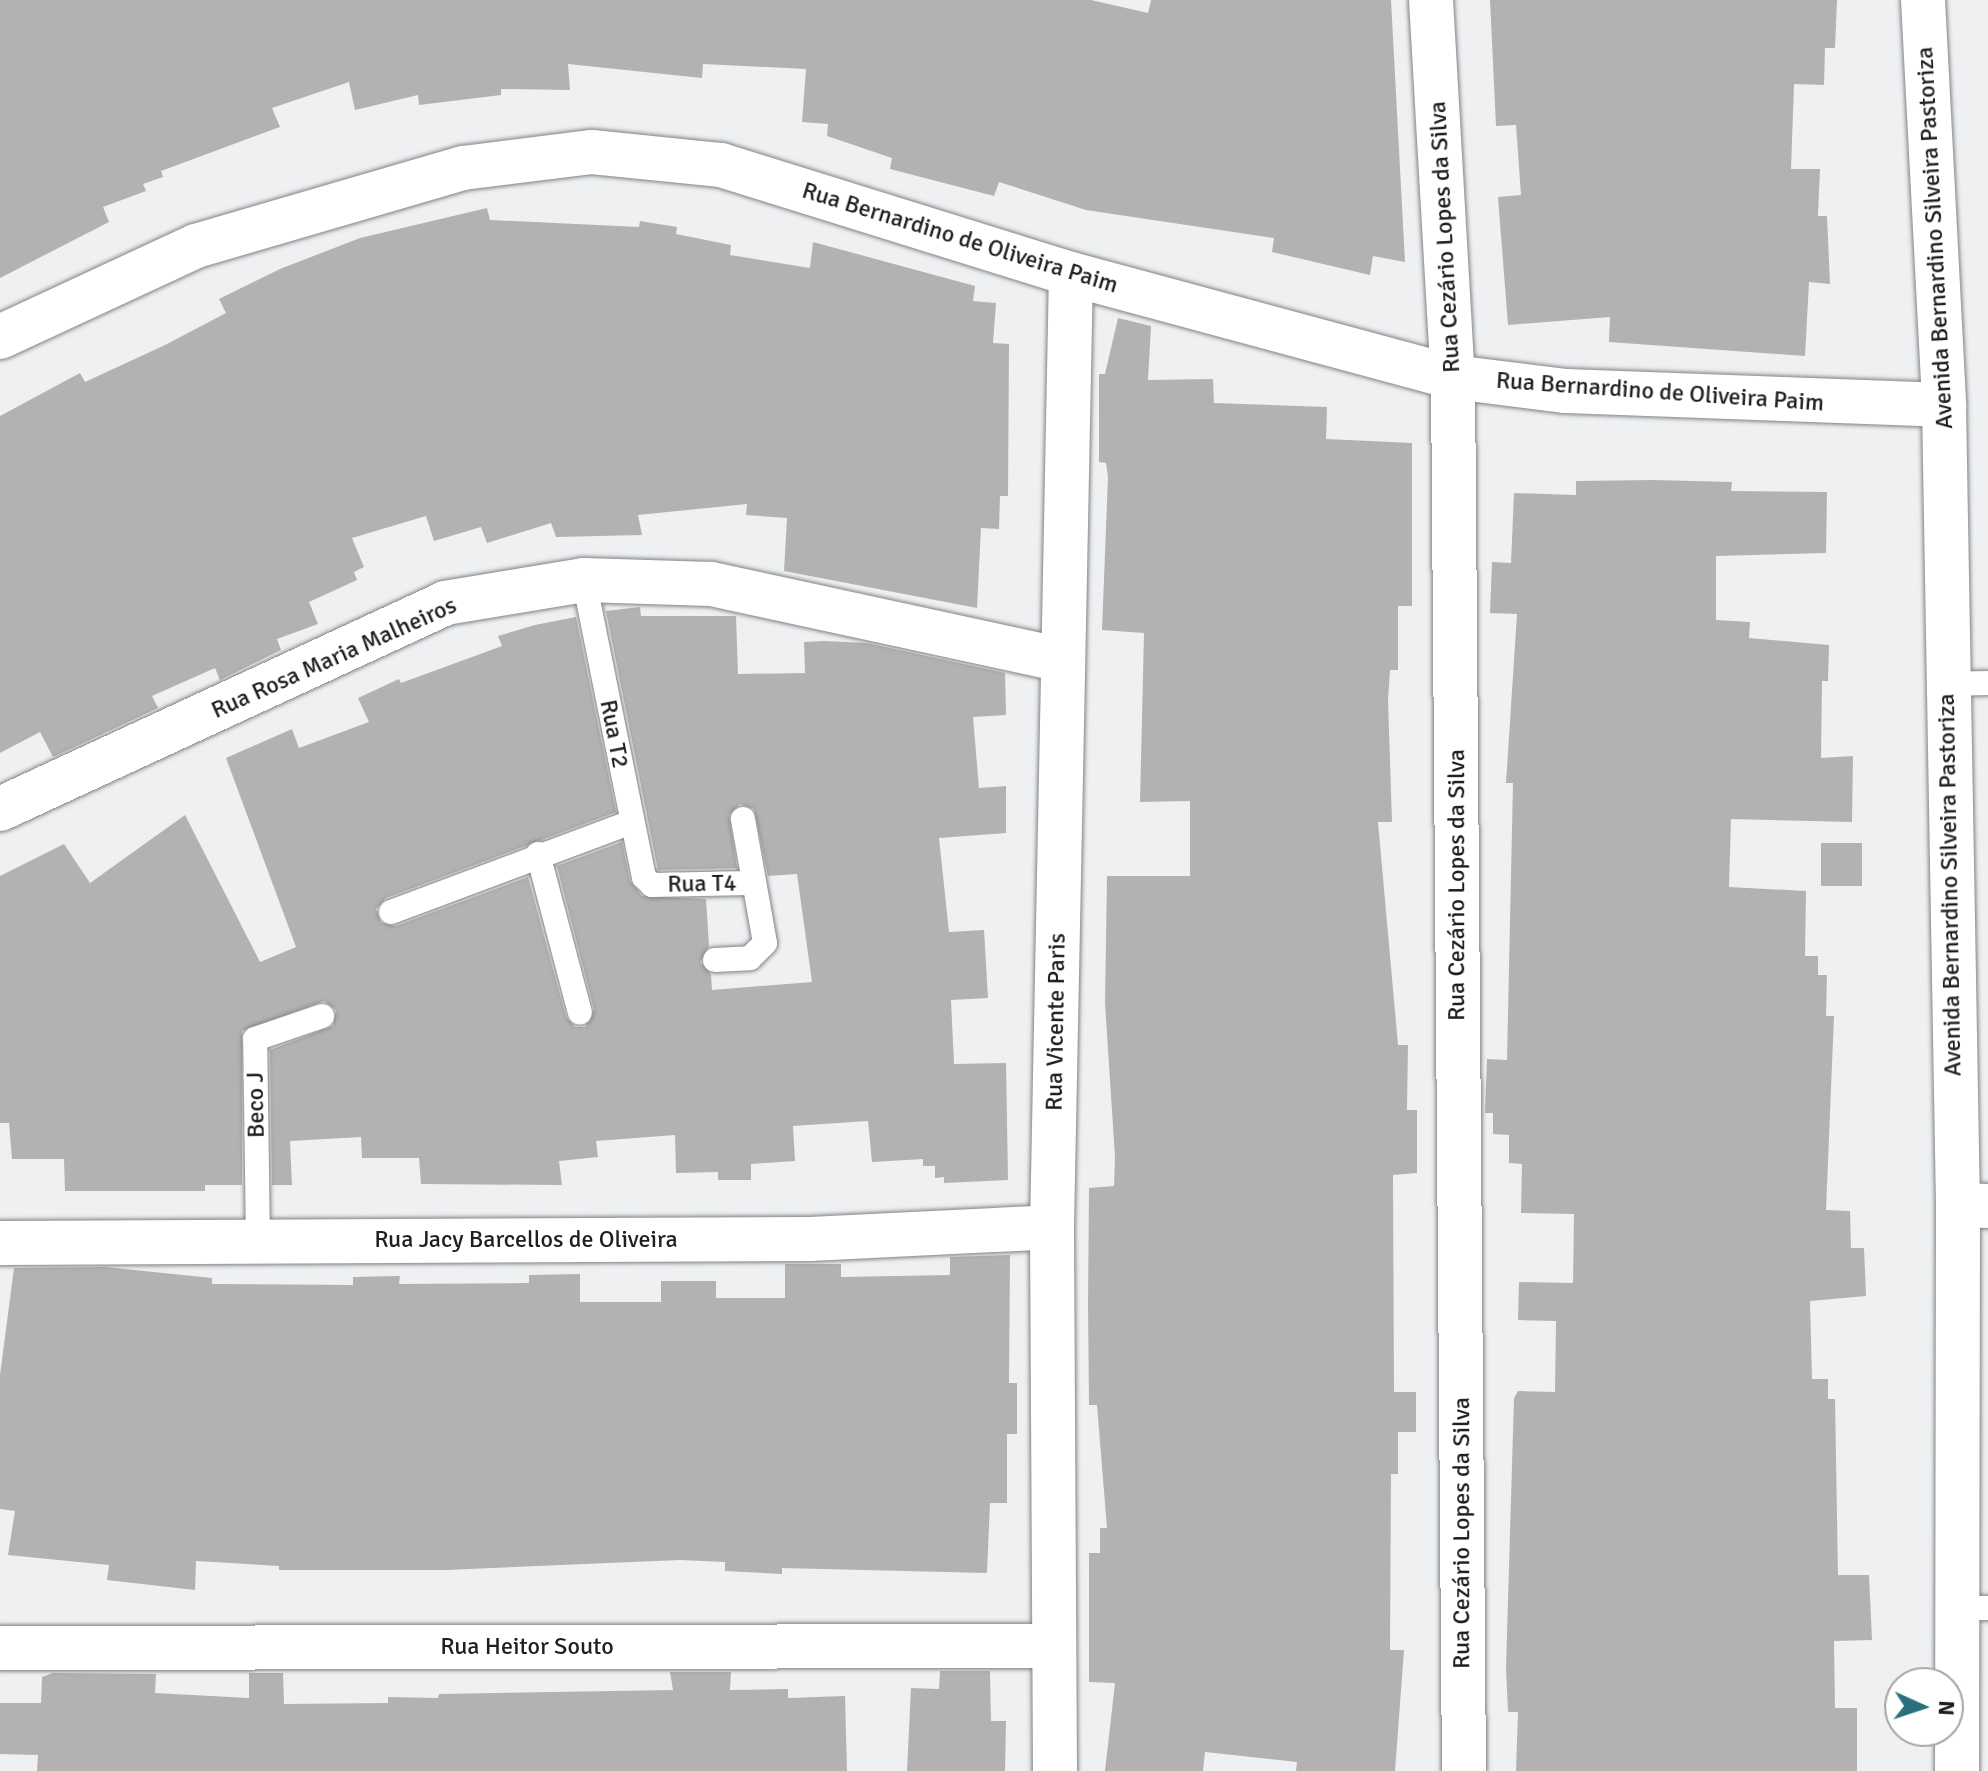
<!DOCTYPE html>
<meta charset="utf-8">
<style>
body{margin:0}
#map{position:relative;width:1988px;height:1771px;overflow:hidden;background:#eef0f2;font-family:Signika,sans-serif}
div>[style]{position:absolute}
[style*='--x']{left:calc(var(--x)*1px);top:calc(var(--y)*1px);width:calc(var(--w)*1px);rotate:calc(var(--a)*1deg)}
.building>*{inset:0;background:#b3b2b0;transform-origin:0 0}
.roads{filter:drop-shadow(0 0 2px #818385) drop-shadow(0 0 2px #818385)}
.service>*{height:24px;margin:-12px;padding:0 12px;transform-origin:12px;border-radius:12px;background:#fff}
.minor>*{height:44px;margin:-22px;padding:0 22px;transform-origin:22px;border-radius:22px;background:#fff}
.tertiary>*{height:44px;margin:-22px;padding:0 22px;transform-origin:22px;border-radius:22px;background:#fff}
.secondary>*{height:44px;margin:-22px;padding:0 22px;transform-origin:22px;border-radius:22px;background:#fff}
span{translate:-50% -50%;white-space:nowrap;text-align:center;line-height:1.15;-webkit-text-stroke:6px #fff;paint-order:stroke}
.street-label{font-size:24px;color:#1f1f20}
.north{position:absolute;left:1884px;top:1667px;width:80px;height:80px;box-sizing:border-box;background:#fff;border:2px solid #a5a5a6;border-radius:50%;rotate:93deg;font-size:22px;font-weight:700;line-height:32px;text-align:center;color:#1f1f20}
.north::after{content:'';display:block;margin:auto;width:28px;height:36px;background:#29707c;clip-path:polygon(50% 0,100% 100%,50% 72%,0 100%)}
</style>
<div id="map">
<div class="building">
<i style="clip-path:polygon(0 0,1091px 0,1148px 13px,1151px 0,1391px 0,1405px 262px,1373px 256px,1370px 275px,1272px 252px,1274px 238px,1086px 210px,999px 182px,994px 196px,890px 169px,892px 158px,827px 136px,828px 124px,802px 122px,806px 69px,703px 64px,702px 78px,568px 64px,570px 90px,501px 89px,501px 95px,419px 105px,418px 95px,355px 110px,349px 82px,272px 108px,280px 127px,161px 171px,163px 177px,143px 184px,146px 191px,103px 207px,109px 222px,0 278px)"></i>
<i style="clip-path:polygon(1490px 0,1837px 0,1835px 48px,1825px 48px,1824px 85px,1794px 84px,1791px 169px,1820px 169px,1818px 216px,1827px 216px,1830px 284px,1809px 282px,1805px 356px,1609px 342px,1610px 317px,1508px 325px,1498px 197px,1521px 195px,1516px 125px,1496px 126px)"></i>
<i style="clip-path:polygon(487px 208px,490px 220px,639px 227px,640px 221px,677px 227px,676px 234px,731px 245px,730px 255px,810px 268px,813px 242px,975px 286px,973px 301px,996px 303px,993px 343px,1009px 344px,1008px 496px,1000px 496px,999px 529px,981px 528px,977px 608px,784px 571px,787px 518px,746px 515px,747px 504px,638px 515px,642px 535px,556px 537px,551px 523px,487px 543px,481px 527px,434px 541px,426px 516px,352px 538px,364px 567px,354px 572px,357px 580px,309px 602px,318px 624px,277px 639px,281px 650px,220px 680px,215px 668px,152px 696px,158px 708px,53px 757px,40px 732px,0 753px,0 416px,80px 373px,85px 382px,165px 345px,226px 313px,219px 299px,280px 269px,360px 238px)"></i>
<i style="clip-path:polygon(1118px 318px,1151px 326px,1148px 380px,1213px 379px,1214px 403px,1327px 407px,1326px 439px,1412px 443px,1412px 606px,1398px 606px,1398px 670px,1390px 670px,1388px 700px,1392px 822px,1378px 822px,1398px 1045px,1408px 1045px,1407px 1110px,1417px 1110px,1417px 1173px,1393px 1175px,1394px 1392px,1416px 1392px,1416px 1432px,1398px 1432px,1398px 1474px,1391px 1474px,1390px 1650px,1404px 1650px,1395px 1771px,1296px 1771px,1297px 1762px,1205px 1752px,1203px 1771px,1105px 1771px,1115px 1683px,1089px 1682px,1089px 1553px,1100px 1553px,1100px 1528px,1107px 1528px,1097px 1405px,1089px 1405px,1088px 1305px,1089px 1188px,1114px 1186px,1115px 1157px,1105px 1003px,1107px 876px,1190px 876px,1190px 801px,1140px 802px,1144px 633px,1102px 630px,1108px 477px,1106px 463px,1099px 462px,1099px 374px,1105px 374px)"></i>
<i style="clip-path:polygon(1654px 480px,1732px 482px,1731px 491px,1827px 492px,1826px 553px,1716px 556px,1716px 620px,1750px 622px,1749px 638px,1829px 645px,1828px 681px,1822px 681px,1821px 758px,1853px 756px,1852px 822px,1731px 819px,1729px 887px,1806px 891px,1805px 956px,1818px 956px,1818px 975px,1827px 975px,1826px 1016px,1834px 1016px,1826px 1210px,1850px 1211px,1851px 1248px,1864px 1248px,1866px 1296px,1810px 1301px,1812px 1379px,1828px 1379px,1828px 1399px,1835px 1399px,1838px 1575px,1869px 1575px,1872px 1640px,1834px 1641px,1835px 1708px,1857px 1708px,1857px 1771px,1516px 1771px,1518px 1712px,1508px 1712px,1506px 1668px,1514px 1398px,1518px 1391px,1555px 1392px,1556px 1321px,1518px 1320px,1519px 1282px,1573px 1283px,1574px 1214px,1521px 1213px,1522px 1164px,1509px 1163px,1509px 1135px,1493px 1134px,1493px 1113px,1485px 1113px,1487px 1059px,1507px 1060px,1513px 783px,1506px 783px,1517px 614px,1490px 613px,1492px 562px,1511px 563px,1514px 493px,1576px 495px,1576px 481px)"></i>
<i style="clip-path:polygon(640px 607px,641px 616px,736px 616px,738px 674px,805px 673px,804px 642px,824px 641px,867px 643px,1005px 673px,1006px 715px,973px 717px,979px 788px,1006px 786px,1006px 833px,939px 838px,949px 932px,984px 930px,988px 998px,951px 1000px,954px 1064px,1006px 1063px,1008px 1180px,944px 1183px,944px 1177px,935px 1178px,935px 1166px,923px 1166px,923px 1159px,872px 1162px,868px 1121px,793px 1126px,795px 1161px,751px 1164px,751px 1180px,718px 1180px,718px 1172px,676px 1173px,675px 1135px,596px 1141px,598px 1157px,559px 1161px,562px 1185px,421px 1184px,419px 1158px,362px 1158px,361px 1137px,290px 1141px,292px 1185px,272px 1185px,270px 1050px,333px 1026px,336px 1010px,324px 1001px,242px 1031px,242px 1185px,205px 1185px,205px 1191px,65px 1191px,64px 1159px,12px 1159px,9px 1123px,0 1123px,0 876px,64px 844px,90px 883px,185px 815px,260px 962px,296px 947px,226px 758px,292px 729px,299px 748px,369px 722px,358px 698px,399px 679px,401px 683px,502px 646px,498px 636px,535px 625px,576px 617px,616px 812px,386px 898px,376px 909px,381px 923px,396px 926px,528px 877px,566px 1017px,575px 1027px,585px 1027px,594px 1009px,557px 866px,622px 842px,630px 881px,642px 896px,706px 899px,709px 946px,700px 962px,711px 974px,712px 990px,812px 982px,797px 874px,768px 876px,754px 809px,740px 804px,729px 815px,737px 868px,658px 870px,606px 611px)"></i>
<i style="left:1821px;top:843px;width:41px;height:43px"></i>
<i style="clip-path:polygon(1010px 1255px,1009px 1383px,1017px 1383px,1017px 1434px,1007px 1434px,1007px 1503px,990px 1503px,987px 1573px,782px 1568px,782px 1574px,725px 1571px,725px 1562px,680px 1560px,446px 1570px,279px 1570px,279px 1566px,196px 1561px,195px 1590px,107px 1580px,109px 1565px,8px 1555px,15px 1511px,0 1509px,0 1375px,14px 1268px,105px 1267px,212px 1278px,212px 1284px,353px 1285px,353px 1277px,400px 1276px,399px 1284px,529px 1283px,529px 1275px,580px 1274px,580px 1302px,661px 1302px,661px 1281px,716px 1281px,716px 1298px,785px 1298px,785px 1264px,841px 1264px,841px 1277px,950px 1275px,950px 1257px)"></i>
<i style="clip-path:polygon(940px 1671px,990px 1671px,991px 1721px,1006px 1721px,1005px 1771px,907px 1771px,911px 1688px,939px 1689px)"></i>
<i style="clip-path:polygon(670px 1672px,731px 1672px,730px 1690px,788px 1689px,788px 1698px,845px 1696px,847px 1771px,37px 1771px,38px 1755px,0 1754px,0 1703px,41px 1703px,42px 1677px,53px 1673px,156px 1674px,155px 1693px,249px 1698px,249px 1673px,283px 1673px,284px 1704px,388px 1703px,388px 1697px,438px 1698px,439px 1694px,673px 1690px)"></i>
</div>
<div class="roads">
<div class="service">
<i style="--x:584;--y:580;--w:303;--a:78.6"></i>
<i style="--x:644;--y:877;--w:11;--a:45"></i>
<i style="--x:652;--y:885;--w:99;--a:-1.2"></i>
<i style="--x:1945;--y:684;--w:43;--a:-1.3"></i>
<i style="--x:538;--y:854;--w:164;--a:75.2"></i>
<i style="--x:391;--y:912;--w:257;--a:-20.5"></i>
<i style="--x:715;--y:960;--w:35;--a:-3"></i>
<i style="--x:750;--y:958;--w:21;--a:-45"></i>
<i style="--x:765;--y:943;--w:126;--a:-100.1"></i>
<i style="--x:258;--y:1242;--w:203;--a:-90.8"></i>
<i style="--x:255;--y:1039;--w:71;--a:-18.9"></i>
<i style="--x:1958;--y:1608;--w:30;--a:0"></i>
</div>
<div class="minor">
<i style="--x:1431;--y:0;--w:378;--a:86.7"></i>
<i style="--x:1453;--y:377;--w:1394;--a:89.55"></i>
<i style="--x:0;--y:809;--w:490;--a:-24.8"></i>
<i style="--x:445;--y:603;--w:141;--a:-9.4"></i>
<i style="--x:584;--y:580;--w:127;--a:1.8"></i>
<i style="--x:711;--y:584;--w:359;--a:12.2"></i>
<i style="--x:1958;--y:1205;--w:30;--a:2"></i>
<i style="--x:0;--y:1243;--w:810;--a:-0.28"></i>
<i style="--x:810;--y:1239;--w:242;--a:-2.8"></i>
<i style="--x:0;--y:1648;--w:1054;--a:-0.11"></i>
<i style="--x:1055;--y:1771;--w:544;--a:-90.32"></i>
<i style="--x:1052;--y:1227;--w:953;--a:-88.86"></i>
</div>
<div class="tertiary">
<i style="--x:0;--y:337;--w:216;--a:-24.9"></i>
<i style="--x:196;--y:246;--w:278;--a:-16.3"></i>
<i style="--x:463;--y:168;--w:130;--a:-7.1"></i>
<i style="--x:592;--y:152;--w:130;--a:5.8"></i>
<i style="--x:721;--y:165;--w:367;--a:17.3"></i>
<i style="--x:1071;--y:274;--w:396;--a:15.1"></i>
<i style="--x:1453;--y:377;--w:114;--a:7.1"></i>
<i style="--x:1566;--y:391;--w:378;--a:2.1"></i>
</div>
<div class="secondary">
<i style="--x:1923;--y:0;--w:406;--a:87"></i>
<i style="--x:1944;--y:405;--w:800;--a:89"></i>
<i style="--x:1958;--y:1205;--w:566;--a:90.1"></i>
</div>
</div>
<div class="street-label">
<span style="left:1445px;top:237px;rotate:-93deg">Rua Cezário Lopes da Silva</span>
<span style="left:960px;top:238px;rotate:17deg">Rua Bernardino de Oliveira Paim</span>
<span style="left:1935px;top:238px;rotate:-93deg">Avenida Bernardino Silveira Pastoriza</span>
<span style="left:1660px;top:392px;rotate:4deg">Rua Bernardino de Oliveira Paim</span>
<span style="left:334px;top:658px;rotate:-24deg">Rua Rosa Maria Malheiros</span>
<span style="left:614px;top:734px;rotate:79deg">Rua T2</span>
<span style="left:702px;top:884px;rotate:-1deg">Rua T4</span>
<span style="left:1457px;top:885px;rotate:-90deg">Rua Cezário Lopes da Silva</span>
<span style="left:1950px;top:885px;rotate:-91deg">Avenida Bernardino Silveira Pastoriza</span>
<span style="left:1056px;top:1022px;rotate:-89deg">Rua Vicente Paris</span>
<span style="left:256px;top:1105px;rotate:-91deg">Beco J</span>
<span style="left:526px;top:1240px">Rua Jacy Barcellos de Oliveira</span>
<span style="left:1462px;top:1533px;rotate:-90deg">Rua Cezário Lopes da Silva</span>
<span style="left:527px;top:1647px">Rua Heitor Souto</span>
</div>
<div class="north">N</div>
</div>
